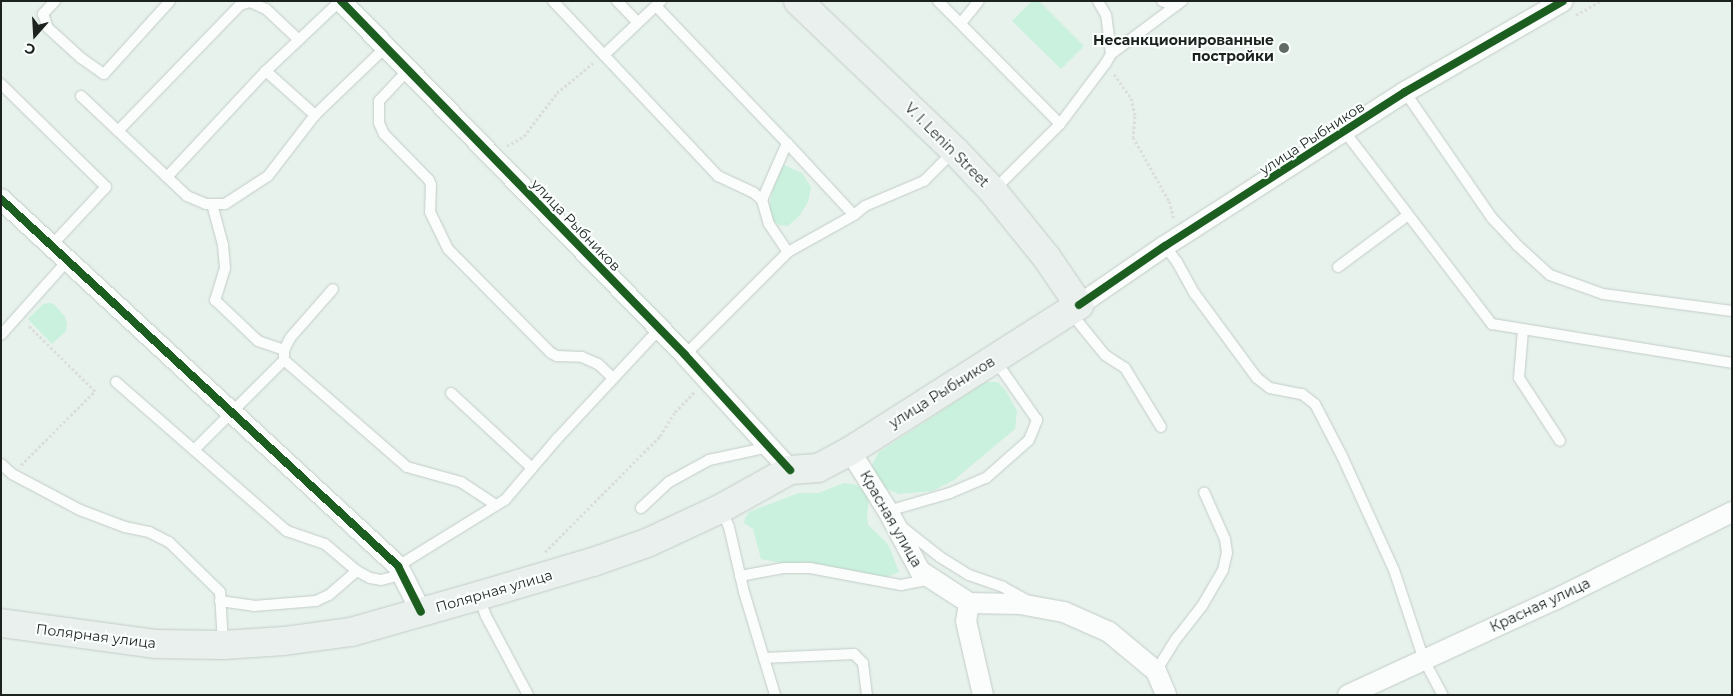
<!DOCTYPE html>
<meta charset="utf-8">
<style>
body{margin:0}
#map{position:relative;width:1733px;height:696px;overflow:hidden;background:#e7f2ec;font-family:Montserrat,sans-serif}
div>[style]{position:absolute}
[style*='--x']{left:calc(var(--x)*1px);top:calc(var(--y)*1px);width:calc(var(--w)*1px);rotate:calc(var(--a)*1deg)}
.green>*{inset:0;background:#c9f1dd}
.path>*{height:3px;margin-top:-1.5px;transform-origin:0;background:repeating-linear-gradient(90deg,#dbdedd 0 2.5px,transparent 0 5px)}
.roads{filter:drop-shadow(0 0 1px #c3ccc7) drop-shadow(0 0 1px #c3ccc7)}
.lane>*{height:10px;margin:-5px;padding:0 5px;transform-origin:5px;border-radius:5px;background:#fbfdfc}
.street>*{height:20px;margin:-10px;padding:0 10px;transform-origin:10px;border-radius:10px;background:#fbfdfc}
.secondary>*{height:28px;margin:-14px;padding:0 14px;transform-origin:14px;border-radius:14px;background:#eaf0ee}
.cycleway>*{height:8px;margin:-4px;padding:0 4px;transform-origin:4px;border-radius:4px;background:#1b5e20}
.dots>*{width:14px;height:14px;translate:-50% -50%;box-sizing:border-box;border:2px solid #fbfffd;border-radius:50%}
span{translate:-50% -50%;white-space:nowrap;text-align:center;line-height:1.15;-webkit-text-stroke:4px #fbfffd;paint-order:stroke}
.poi-label{font-size:14px;color:#1c231f;font-weight:700}
.right{translate:-100% -50%;text-align:right}
.street-label{font-size:14px;color:#1c231f}
.frame{position:absolute;inset:0;border:2px solid #1c231f;pointer-events:none}
.north{position:absolute;left:10px;top:10px;width:50px;height:50px;-webkit-text-stroke:4px #fbfffd;paint-order:stroke;rotate:199deg;font-size:14px;font-weight:700;line-height:20px;text-align:center;color:#1c231f}
.north::after{content:'';display:block;margin:auto;width:18px;height:22px;background:#1c231f;clip-path:polygon(50% 0,100% 100%,50% 72%,0 100%)}
</style>
<div id="map">
<div class="green">
<i style="clip-path:polygon(1032px 1px,1039px 1px,1084px 46px,1061px 69px,1012px 21px)"></i>
<i style="clip-path:polygon(784px 165px,802px 173px,811px 187px,808px 202px,800px 215px,788px 226px,779px 225px,773px 221px,768px 211px,776px 177px)"></i>
<i style="clip-path:polygon(49px 303px,54px 304px,65px 317px,67px 324px,66px 331px,52px 344px,28px 319px,43px 304px)"></i>
<i style="clip-path:polygon(986px 382px,998px 382px,1006px 391px,1017px 411px,1015px 429px,954px 480px,932px 491px,899px 494px,885px 488px,875px 476px,872px 465px,879px 452px)"></i>
<i style="clip-path:polygon(844px 483px,857px 485px,865px 492px,869px 499px,867px 515px,868px 525px,888px 544px,899px 572px,884px 578px,807px 562px,782px 563px,761px 559px,753px 529px,744px 523px,745px 518px,749px 512px,799px 493px,819px 493px)"></i>
</div>
<div class="path">
<i style="--x:1576;--y:15;--w:28;--a:-30"></i>
<i style="--x:1114;--y:74;--w:29;--a:55"></i>
<i style="--x:1131;--y:98;--w:18;--a:77"></i>
<i style="--x:1135;--y:116;--w:21;--a:95"></i>
<i style="--x:1133;--y:137;--w:73;--a:60.6"></i>
<i style="--x:1169;--y:201;--w:19;--a:74"></i>
<i style="--x:507;--y:146;--w:20;--a:-30"></i>
<i style="--x:524;--y:136;--w:54;--a:-52.5"></i>
<i style="--x:557;--y:93;--w:47;--a:-39.8"></i>
<i style="--x:21;--y:465;--w:105;--a:-45"></i>
<i style="--x:95;--y:391;--w:94;--a:-135.4"></i>
<i style="--x:545;--y:552;--w:163;--a:-45.2"></i>
<i style="--x:660;--y:436;--w:28;--a:-58"></i>
<i style="--x:675;--y:412;--w:28;--a:-46"></i>
</div>
<div class="roads">
<div class="lane">
<i style="--x:55;--y:1;--w:18;--a:133"></i>
<i style="--x:43;--y:14;--w:15;--a:70"></i>
<i style="--x:48;--y:28;--w:45;--a:42.3"></i>
<i style="--x:81;--y:58;--w:28;--a:35"></i>
<i style="--x:104;--y:74;--w:98;--a:-47.9"></i>
<i style="--x:553;--y:1;--w:241;--a:46.7"></i>
<i style="--x:718;--y:176;--w:40;--a:25"></i>
<i style="--x:754;--y:193;--w:11;--a:41"></i>
<i style="--x:762;--y:200;--w:25;--a:74"></i>
<i style="--x:769;--y:224;--w:34;--a:56"></i>
<i style="--x:788;--y:252;--w:146;--a:135"></i>
<i style="--x:617;--y:1;--w:30;--a:46"></i>
<i style="--x:938;--y:1;--w:173;--a:45.2"></i>
<i style="--x:1162;--y:1;--w:14;--a:21"></i>
<i style="--x:656;--y:6;--w:190;--a:46.3"></i>
<i style="--x:961;--y:23;--w:28;--a:-51"></i>
<i style="--x:1111;--y:54;--w:89;--a:-36.7"></i>
<i style="--x:604;--y:55;--w:79;--a:-43.5"></i>
<i style="--x:408;--y:70;--w:42;--a:133.1"></i>
<i style="--x:379;--y:101;--w:22;--a:90"></i>
<i style="--x:379;--y:123;--w:12;--a:66"></i>
<i style="--x:384;--y:134;--w:64;--a:45.6"></i>
<i style="--x:429;--y:180;--w:5;--a:68"></i>
<i style="--x:431;--y:185;--w:27;--a:92"></i>
<i style="--x:430;--y:212;--w:41;--a:64.1"></i>
<i style="--x:448;--y:249;--w:146;--a:45.3"></i>
<i style="--x:551;--y:353;--w:7;--a:27"></i>
<i style="--x:557;--y:356;--w:25;--a:2"></i>
<i style="--x:582;--y:357;--w:17;--a:24"></i>
<i style="--x:598;--y:364;--w:21;--a:43"></i>
<i style="--x:266;--y:71;--w:66;--a:41.9"></i>
<i style="--x:1;--y:84;--w:147;--a:44.4"></i>
<i style="--x:106;--y:187;--w:79;--a:133"></i>
<i style="--x:1405;--y:92;--w:153;--a:55.4"></i>
<i style="--x:1492;--y:218;--w:38;--a:47"></i>
<i style="--x:1518;--y:246;--w:43;--a:42.2"></i>
<i style="--x:1550;--y:275;--w:56;--a:19.7"></i>
<i style="--x:1603;--y:294;--w:130;--a:7.5"></i>
<i style="--x:81;--y:96;--w:146;--a:43.3"></i>
<i style="--x:187;--y:196;--w:21;--a:23"></i>
<i style="--x:206;--y:204;--w:19;--a:0"></i>
<i style="--x:225;--y:204;--w:51;--a:-33.1"></i>
<i style="--x:268;--y:176;--w:77;--a:-52.4"></i>
<i style="--x:315;--y:115;--w:98;--a:-43.8"></i>
<i style="--x:118;--y:131;--w:175;--a:-45.9"></i>
<i style="--x:240;--y:5;--w:10;--a:-17"></i>
<i style="--x:250;--y:2;--w:17;--a:24"></i>
<i style="--x:266;--y:9;--w:45;--a:43.2"></i>
<i style="--x:1345;--y:132;--w:242;--a:52.6"></i>
<i style="--x:1492;--y:324;--w:243;--a:9.2"></i>
<i style="--x:167;--y:177;--w:145;--a:-47"></i>
<i style="--x:266;--y:71;--w:102;--a:-43.4"></i>
<i style="--x:994;--y:190;--w:93;--a:-45"></i>
<i style="--x:1060;--y:124;--w:76;--a:-53"></i>
<i style="--x:1106;--y:63;--w:10;--a:-61"></i>
<i style="--x:1111;--y:54;--w:39;--a:-97"></i>
<i style="--x:1106;--y:15;--w:16;--a:-120"></i>
<i style="--x:762;--y:200;--w:62;--a:-66.3"></i>
<i style="--x:787;--y:143;--w:98;--a:47.1"></i>
<i style="--x:212;--y:204;--w:42;--a:75"></i>
<i style="--x:223;--y:245;--w:23;--a:85"></i>
<i style="--x:225;--y:268;--w:34;--a:107"></i>
<i style="--x:215;--y:300;--w:59;--a:43.6"></i>
<i style="--x:258;--y:341;--w:28;--a:19"></i>
<i style="--x:1165;--y:246;--w:20;--a:53"></i>
<i style="--x:1177;--y:262;--w:37;--a:61"></i>
<i style="--x:1195;--y:294;--w:104;--a:53.6"></i>
<i style="--x:1257;--y:378;--w:16;--a:38"></i>
<i style="--x:1270;--y:388;--w:33;--a:11"></i>
<i style="--x:1302;--y:394;--w:16;--a:38"></i>
<i style="--x:1315;--y:404;--w:59;--a:62.6"></i>
<i style="--x:1342;--y:456;--w:125;--a:65.5"></i>
<i style="--x:1394;--y:570;--w:95;--a:71.6"></i>
<i style="--x:1424;--y:660;--w:40;--a:62"></i>
<i style="--x:788;--y:252;--w:76;--a:-29.3"></i>
<i style="--x:854;--y:215;--w:14;--a:-39"></i>
<i style="--x:865;--y:206;--w:64;--a:-23"></i>
<i style="--x:924;--y:181;--w:42;--a:-45"></i>
<i style="--x:1338;--y:267;--w:87;--a:-36.6"></i>
<i style="--x:1070;--y:312;--w:55;--a:50.9"></i>
<i style="--x:1105;--y:355;--w:24;--a:33"></i>
<i style="--x:1125;--y:368;--w:69;--a:58.6"></i>
<i style="--x:1523;--y:330;--w:48;--a:94.8"></i>
<i style="--x:1519;--y:378;--w:75;--a:56.9"></i>
<i style="--x:1;--y:335;--w:101;--a:-48.2"></i>
<i style="--x:284;--y:356;--w:6;--a:-90"></i>
<i style="--x:284;--y:350;--w:13;--a:-63"></i>
<i style="--x:290;--y:338;--w:65;--a:-48.7"></i>
<i style="--x:116;--y:382;--w:227;--a:41.1"></i>
<i style="--x:287;--y:531;--w:40;--a:18.9"></i>
<i style="--x:325;--y:544;--w:42;--a:40.2"></i>
<i style="--x:357;--y:571;--w:15;--a:28"></i>
<i style="--x:370;--y:578;--w:11;--a:10"></i>
<i style="--x:381;--y:580;--w:23;--a:-15"></i>
<i style="--x:451;--y:393;--w:110;--a:42.8"></i>
<i style="--x:194;--y:450;--w:127;--a:-45"></i>
<i style="--x:284;--y:360;--w:163;--a:41"></i>
<i style="--x:407;--y:467;--w:56;--a:15.5"></i>
<i style="--x:461;--y:482;--w:42;--a:33.3"></i>
<i style="--x:1;--y:464;--w:15;--a:42"></i>
<i style="--x:12;--y:474;--w:77;--a:27.9"></i>
<i style="--x:80;--y:510;--w:48;--a:20.7"></i>
<i style="--x:125;--y:527;--w:25;--a:12"></i>
<i style="--x:149;--y:532;--w:22;--a:27"></i>
<i style="--x:169;--y:542;--w:71;--a:44.4"></i>
<i style="--x:220;--y:592;--w:52;--a:86.7"></i>
<i style="--x:641;--y:508;--w:38;--a:-43"></i>
<i style="--x:669;--y:482;--w:46;--a:-28.8"></i>
<i style="--x:709;--y:460;--w:61;--a:-12.2"></i>
<i style="--x:721;--y:509;--w:20;--a:66"></i>
<i style="--x:729;--y:527;--w:67;--a:77"></i>
<i style="--x:744;--y:592;--w:108;--a:73.2"></i>
<i style="--x:888;--y:511;--w:65;--a:-16.2"></i>
<i style="--x:950;--y:493;--w:39;--a:-23"></i>
<i style="--x:986;--y:478;--w:57;--a:-41.5"></i>
<i style="--x:1029;--y:440;--w:22;--a:-68"></i>
<i style="--x:1037;--y:420;--w:73;--a:-125"></i>
<i style="--x:902;--y:527;--w:48;--a:38.3"></i>
<i style="--x:940;--y:557;--w:34;--a:32"></i>
<i style="--x:969;--y:575;--w:36;--a:19"></i>
<i style="--x:1003;--y:587;--w:26;--a:29"></i>
<i style="--x:398;--y:566;--w:126;--a:-31.7"></i>
<i style="--x:505;--y:500;--w:80;--a:-49.6"></i>
<i style="--x:557;--y:439;--w:151;--a:-47.1"></i>
<i style="--x:740;--y:576;--w:45;--a:-10.3"></i>
<i style="--x:784;--y:568;--w:26;--a:0"></i>
<i style="--x:810;--y:568;--w:93;--a:10.6"></i>
<i style="--x:901;--y:585;--w:31;--a:-11"></i>
<i style="--x:479;--y:597;--w:20;--a:70"></i>
<i style="--x:486;--y:616;--w:89;--a:62"></i>
<i style="--x:220;--y:601;--w:34;--a:8"></i>
<i style="--x:254;--y:606;--w:62;--a:-4.6"></i>
<i style="--x:316;--y:601;--w:14;--a:-25"></i>
<i style="--x:329;--y:595;--w:37;--a:-41"></i>
<i style="--x:764;--y:658;--w:90;--a:-2.5"></i>
<i style="--x:854;--y:654;--w:13;--a:45"></i>
<i style="--x:863;--y:663;--w:32;--a:83"></i>
<i style="--x:1156;--y:671;--w:39;--a:-58"></i>
<i style="--x:1177;--y:638;--w:41;--a:-52"></i>
<i style="--x:1202;--y:606;--w:42;--a:-59.7"></i>
<i style="--x:1223;--y:570;--w:17;--a:-77"></i>
<i style="--x:1227;--y:553;--w:14;--a:-98"></i>
<i style="--x:1225;--y:539;--w:51;--a:-114.1"></i>
</div>
<div class="street">
<i style="--x:341;--y:1;--w:494;--a:45.8"></i>
<i style="--x:685;--y:355;--w:156;--a:47.6"></i>
<i style="--x:1;--y:199;--w:541;--a:42.75"></i>
<i style="--x:398;--y:566;--w:51;--a:63.4"></i>
<i style="--x:1079;--y:305;--w:104;--a:-34.5"></i>
<i style="--x:1165;--y:246;--w:285;--a:-32.7"></i>
<i style="--x:1405;--y:92;--w:182;--a:-29.9"></i>
<i style="--x:850;--y:451;--w:71;--a:57.7"></i>
<i style="--x:888;--y:511;--w:68;--a:61.9"></i>
<i style="--x:920;--y:571;--w:59;--a:33.1"></i>
<i style="--x:969;--y:603;--w:51;--a:1.1"></i>
<i style="--x:1020;--y:604;--w:45;--a:10.3"></i>
<i style="--x:1064;--y:612;--w:49;--a:24"></i>
<i style="--x:1109;--y:632;--w:61;--a:39.7"></i>
<i style="--x:1156;--y:671;--w:26;--a:67"></i>
<i style="--x:969;--y:603;--w:18;--a:99"></i>
<i style="--x:966;--y:621;--w:76;--a:77.1"></i>
<i style="--x:1348;--y:695;--w:227;--a:-24.8"></i>
<i style="--x:1554;--y:600;--w:199;--a:-26.3"></i>
</div>
<div class="secondary">
<i style="--x:1;--y:623;--w:157;--a:7.7"></i>
<i style="--x:157;--y:644;--w:66;--a:0.9"></i>
<i style="--x:223;--y:645;--w:61;--a:-3.8"></i>
<i style="--x:284;--y:641;--w:68;--a:-7.7"></i>
<i style="--x:351;--y:632;--w:132;--a:-15.8"></i>
<i style="--x:478;--y:596;--w:120;--a:-16.5"></i>
<i style="--x:593;--y:562;--w:57;--a:-19.4"></i>
<i style="--x:647;--y:543;--w:81;--a:-25"></i>
<i style="--x:720;--y:509;--w:80;--a:-29.1"></i>
<i style="--x:790;--y:470;--w:28;--a:-4"></i>
<i style="--x:818;--y:468;--w:36;--a:-28"></i>
<i style="--x:850;--y:451;--w:272;--a:-32.5"></i>
<i style="--x:1079;--y:305;--w:57;--a:-124.2"></i>
<i style="--x:1047;--y:258;--w:86;--a:-128.9"></i>
<i style="--x:993;--y:191;--w:55;--a:-133.5"></i>
<i style="--x:955;--y:151;--w:217;--a:-136.3"></i>
</div>
</div>
<div class="cycleway">
<i style="--x:341;--y:1;--w:494;--a:45.8"></i>
<i style="--x:685;--y:355;--w:156;--a:47.6"></i>
<i style="--x:1;--y:199;--w:541;--a:42.75"></i>
<i style="--x:398;--y:566;--w:51;--a:63.4"></i>
<i style="--x:1079;--y:305;--w:104;--a:-34.5"></i>
<i style="--x:1165;--y:246;--w:285;--a:-32.7"></i>
<i style="--x:1405;--y:92;--w:182;--a:-29.9"></i>
</div>
<div class="dots">
<i style="left:1284px;top:48px;background:#636b67"></i>
</div>
<div class="poi-label">
<span class="right" style="left:1274px;top:48px">Несанкционированные<br>постройки</span>
</div>
<div class="street-label">
<span style="left:1312px;top:138px;rotate:-33deg">улица Рыбников</span>
<span style="left:947px;top:145px;rotate:45deg">V. I. Lenin Street</span>
<span style="left:576px;top:225px;rotate:46deg">улица Рыбников</span>
<span style="left:942px;top:392px;rotate:-32deg">улица Рыбников</span>
<span style="left:891px;top:519px;rotate:60deg">Красная улица</span>
<span style="left:494px;top:591px;rotate:-16deg">Полярная улица</span>
<span style="left:1540px;top:605px;rotate:-25deg">Красная улица</span>
<span style="left:96px;top:636px;rotate:7deg">Полярная улица</span>
</div>
<div class="frame"></div>
<div class="north">С</div>
</div>
